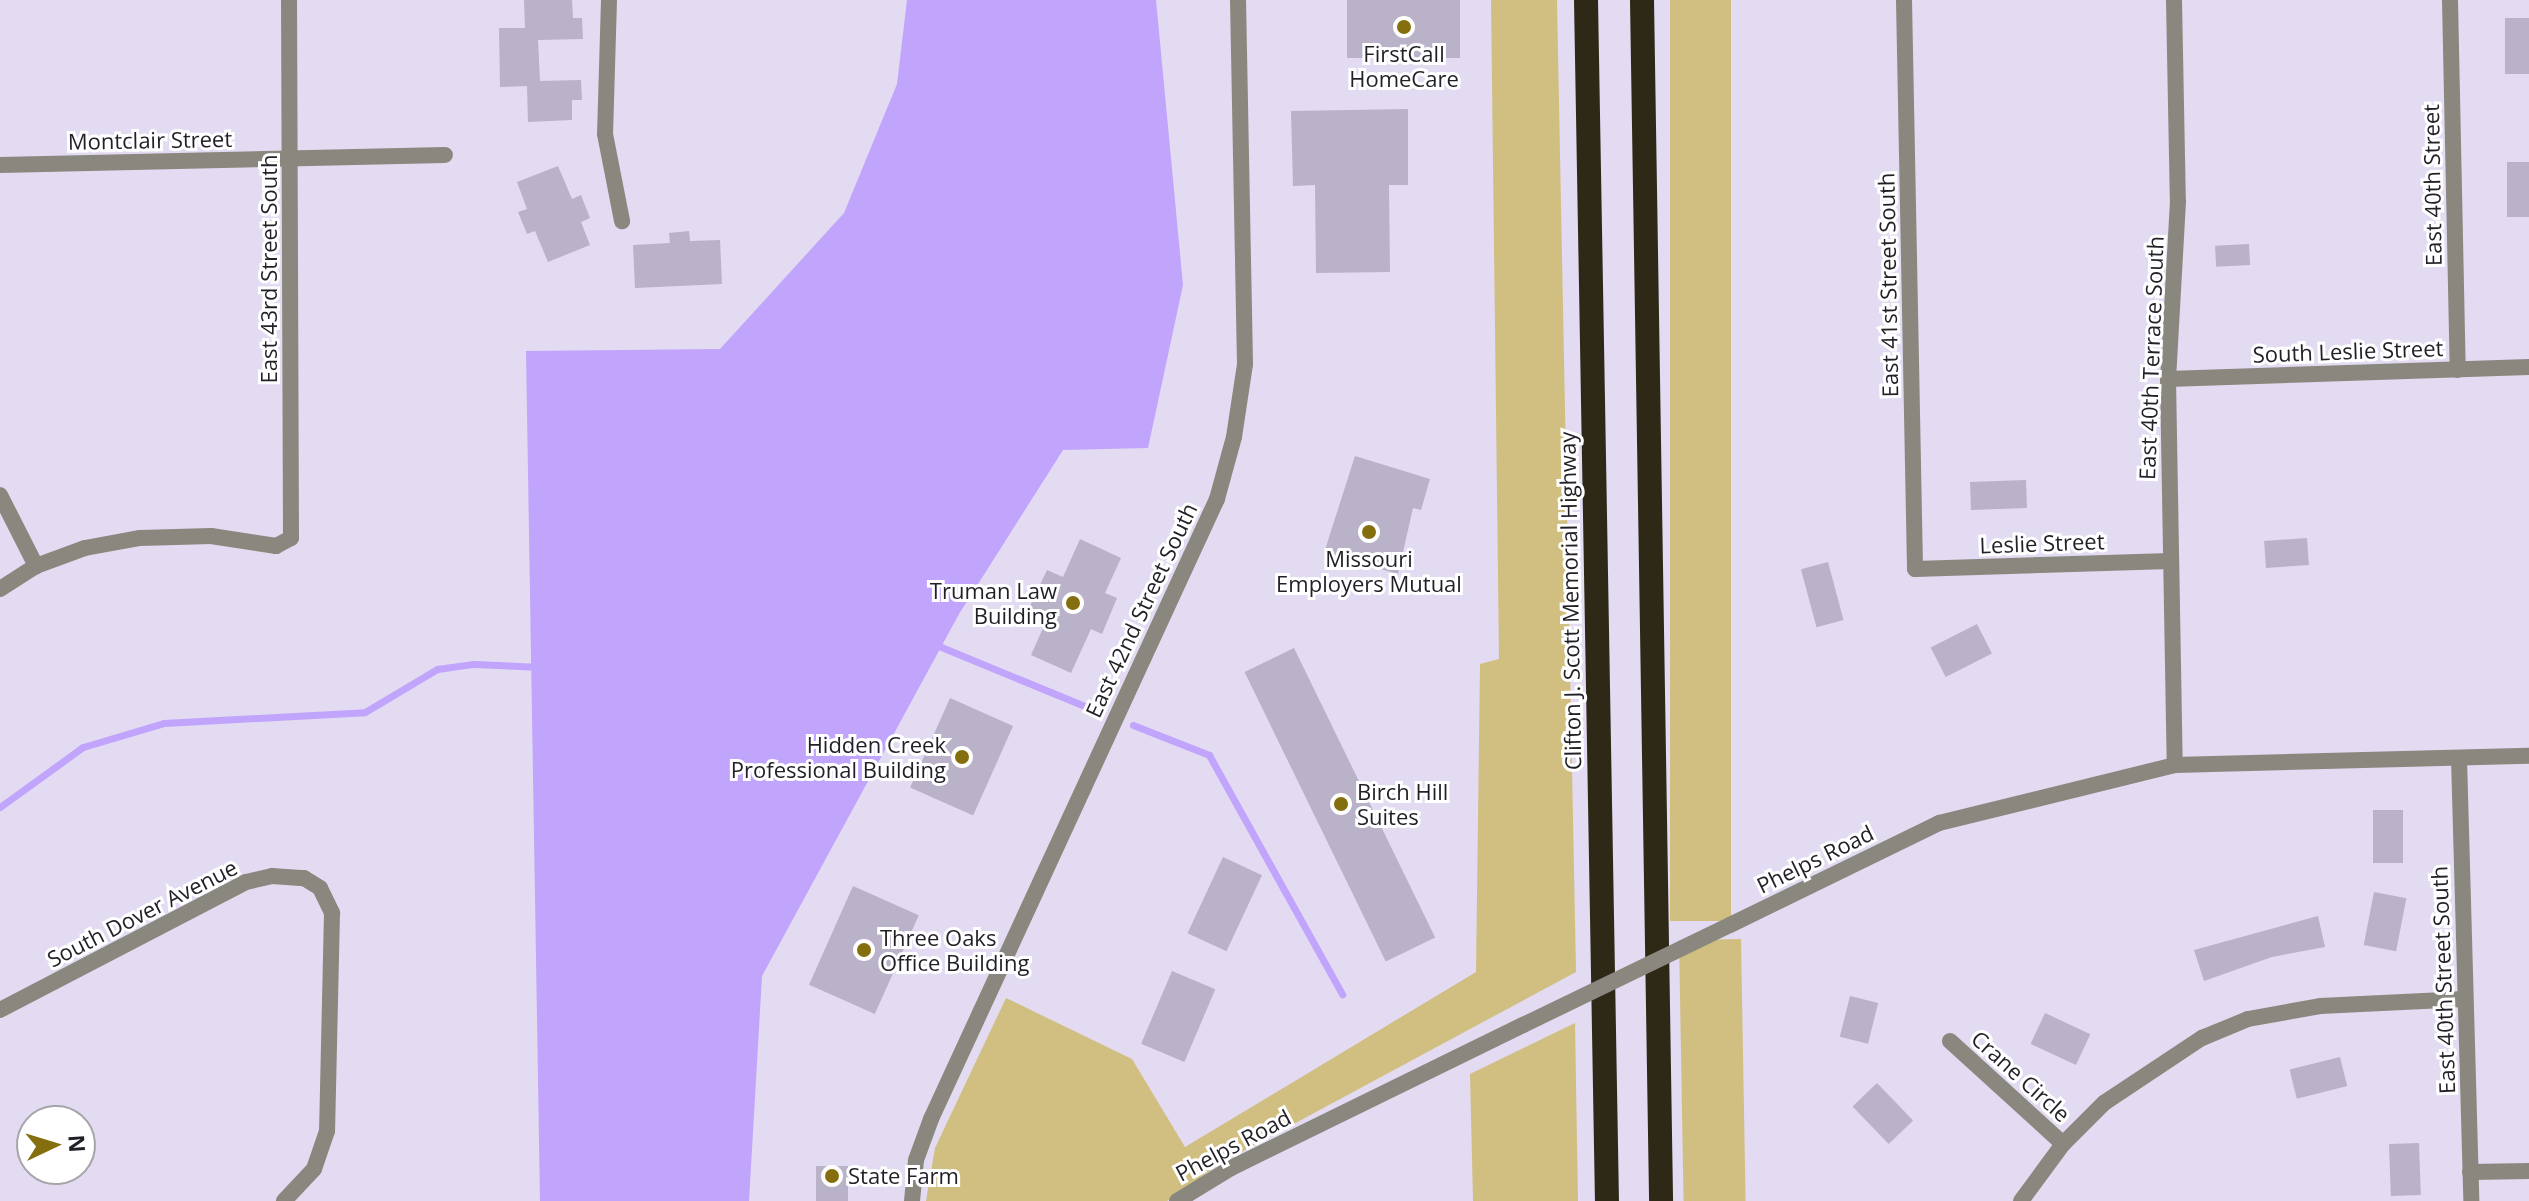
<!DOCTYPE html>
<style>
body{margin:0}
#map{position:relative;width:2529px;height:1201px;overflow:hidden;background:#e2dbf2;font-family:"Open Sans",sans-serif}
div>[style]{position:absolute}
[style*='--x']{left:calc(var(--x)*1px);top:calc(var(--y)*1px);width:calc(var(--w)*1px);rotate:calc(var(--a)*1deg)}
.green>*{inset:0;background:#d1bf81;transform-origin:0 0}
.water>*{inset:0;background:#c1a4fb}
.stream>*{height:7px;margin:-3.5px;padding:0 3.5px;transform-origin:3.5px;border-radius:3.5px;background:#c1a4fb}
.building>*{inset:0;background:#b9b2c8;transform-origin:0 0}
.minor>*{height:16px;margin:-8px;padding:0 8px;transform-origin:8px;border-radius:8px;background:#8a877e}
.tertiary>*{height:16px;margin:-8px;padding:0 8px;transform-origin:8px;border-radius:8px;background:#8a877e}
.motorway>*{height:24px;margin:-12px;padding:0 12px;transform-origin:12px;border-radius:12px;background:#2e2917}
.tertiary-bridge>*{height:16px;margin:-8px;padding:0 8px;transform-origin:8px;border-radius:8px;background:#8a877e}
.dots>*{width:22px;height:22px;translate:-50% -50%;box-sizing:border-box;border:4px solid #fff;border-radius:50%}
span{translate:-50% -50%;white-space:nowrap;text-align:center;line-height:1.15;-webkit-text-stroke:6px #fff;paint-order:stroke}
.poi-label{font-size:22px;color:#221f27}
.right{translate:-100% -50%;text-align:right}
.left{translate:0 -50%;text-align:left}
.street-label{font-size:22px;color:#221f27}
.north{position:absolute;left:16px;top:1105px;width:80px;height:80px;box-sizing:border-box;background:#fff;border:2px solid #a7a5a9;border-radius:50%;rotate:86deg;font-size:22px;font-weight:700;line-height:32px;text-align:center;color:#221f27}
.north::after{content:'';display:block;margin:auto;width:28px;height:36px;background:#856e0d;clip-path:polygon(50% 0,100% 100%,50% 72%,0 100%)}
</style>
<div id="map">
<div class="green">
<i style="clip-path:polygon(1491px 0,1557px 0,1576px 972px,1221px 1163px,1167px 1201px,926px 1201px,935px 1148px,1006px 998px,1132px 1059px,1185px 1147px,1476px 972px,1480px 664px,1499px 659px)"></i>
<i style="left:1670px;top:0;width:61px;height:921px"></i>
<i style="left:1741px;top:939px;width:262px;height:62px;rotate:89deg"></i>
<i style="clip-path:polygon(1575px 1023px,1578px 1201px,1473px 1201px,1470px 1074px)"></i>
</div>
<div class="water">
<i style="clip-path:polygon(907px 0,1156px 0,1183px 285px,1148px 448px,1063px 450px,959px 614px,762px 976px,749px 1201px,540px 1201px,526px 351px,720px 349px,844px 213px,897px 84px)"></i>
</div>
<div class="stream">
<i style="--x:934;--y:644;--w:178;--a:22.4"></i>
<i style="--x:1133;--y:725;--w:82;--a:21.5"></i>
<i style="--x:1209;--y:755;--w:274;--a:60.9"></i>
<i style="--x:0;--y:807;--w:102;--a:-35.9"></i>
<i style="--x:83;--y:747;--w:84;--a:-16.5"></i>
<i style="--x:164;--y:723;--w:201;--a:-3.1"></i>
<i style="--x:365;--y:712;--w:84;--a:-30.8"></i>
<i style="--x:437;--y:669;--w:37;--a:-8"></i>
<i style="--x:474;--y:664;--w:67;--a:2.6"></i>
</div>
<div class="building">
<i style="clip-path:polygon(524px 0,572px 0,573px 18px,582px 18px,583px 39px,538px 40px,540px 81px,581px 80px,582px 100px,572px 100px,572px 120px,528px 122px,527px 86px,500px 87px,499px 28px,525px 28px)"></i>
<i style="left:1347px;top:0;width:113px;height:58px"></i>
<i style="left:2505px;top:18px;width:24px;height:56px"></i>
<i style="clip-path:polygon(1408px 109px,1408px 185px,1389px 185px,1390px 272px,1316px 273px,1315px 185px,1293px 186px,1291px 111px)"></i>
<i style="left:2529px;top:162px;width:55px;height:22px;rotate:90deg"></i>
<i style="clip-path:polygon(558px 166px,572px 199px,581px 195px,590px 218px,581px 222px,590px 245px,548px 262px,535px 231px,527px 234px,518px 212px,527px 209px,517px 182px)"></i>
<i style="clip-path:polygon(689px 231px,690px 241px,720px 240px,722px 284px,635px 288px,633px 245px,670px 243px,669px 233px)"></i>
<i style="left:2249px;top:244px;width:21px;height:34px;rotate:87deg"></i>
<i style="clip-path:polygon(1355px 456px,1430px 479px,1421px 510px,1413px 508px,1398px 574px,1324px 553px)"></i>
<i style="left:2026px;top:480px;width:28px;height:56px;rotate:88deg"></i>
<i style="left:2307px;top:538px;width:27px;height:43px;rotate:86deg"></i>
<i style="clip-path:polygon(1080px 539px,1121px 558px,1105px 593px,1117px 598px,1102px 634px,1091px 629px,1071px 673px,1031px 655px,1048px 617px,1029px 608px,1047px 570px,1063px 577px)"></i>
<i style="left:1828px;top:562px;width:60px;height:28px;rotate:75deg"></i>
<i style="left:1977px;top:624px;width:33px;height:52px;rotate:63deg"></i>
<i style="left:1294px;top:648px;width:322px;height:55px;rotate:64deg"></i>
<i style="left:950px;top:698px;width:69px;height:98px;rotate:24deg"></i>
<i style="left:2373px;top:810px;width:30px;height:53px"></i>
<i style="left:1223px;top:857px;width:43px;height:84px;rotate:25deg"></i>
<i style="left:853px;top:886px;width:72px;height:108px;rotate:24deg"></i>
<i style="left:2374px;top:892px;width:33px;height:54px;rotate:11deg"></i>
<i style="clip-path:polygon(2318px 916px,2325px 947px,2272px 957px,2204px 981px,2194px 950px)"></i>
<i style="left:1172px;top:971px;width:47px;height:79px;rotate:23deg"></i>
<i style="left:1850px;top:996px;width:29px;height:42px;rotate:14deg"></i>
<i style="left:2045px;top:1013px;width:50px;height:34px;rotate:25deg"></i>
<i style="left:2340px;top:1057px;width:30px;height:52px;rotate:76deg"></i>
<i style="left:1877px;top:1083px;width:52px;height:34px;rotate:46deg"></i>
<i style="left:2419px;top:1143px;width:52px;height:30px;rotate:88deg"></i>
<i style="left:816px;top:1166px;width:32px;height:35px"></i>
</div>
<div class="minor">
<i style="--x:609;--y:0;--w:134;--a:91.7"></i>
<i style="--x:605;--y:134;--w:89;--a:78.9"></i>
<i style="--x:1904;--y:0;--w:569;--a:88.89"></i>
<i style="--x:1915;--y:569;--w:255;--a:-1.8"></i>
<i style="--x:2174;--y:0;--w:201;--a:88.9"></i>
<i style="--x:2178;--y:201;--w:178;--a:93.2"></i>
<i style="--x:2168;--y:379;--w:386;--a:89"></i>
<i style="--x:2450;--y:0;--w:370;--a:88.8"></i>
<i style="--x:0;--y:165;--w:445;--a:-1.3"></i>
<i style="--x:2168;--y:379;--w:361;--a:-1.9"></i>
<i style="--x:0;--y:495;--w:80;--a:63.1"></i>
<i style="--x:0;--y:589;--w:43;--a:-32.6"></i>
<i style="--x:36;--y:566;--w:52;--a:-20.2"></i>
<i style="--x:85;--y:548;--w:56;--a:-10.3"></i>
<i style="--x:140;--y:538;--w:71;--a:-1.6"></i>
<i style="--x:211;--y:536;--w:66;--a:8.7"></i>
<i style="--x:276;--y:546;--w:17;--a:-28"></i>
<i style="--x:291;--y:538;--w:538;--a:-90.21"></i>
<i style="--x:2459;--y:758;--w:443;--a:88.4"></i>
<i style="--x:0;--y:1010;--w:277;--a:-27.5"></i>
<i style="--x:246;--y:882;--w:27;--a:-13"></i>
<i style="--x:272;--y:876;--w:32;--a:4"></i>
<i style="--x:304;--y:878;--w:19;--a:32"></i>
<i style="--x:320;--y:888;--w:28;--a:64"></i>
<i style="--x:332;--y:913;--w:218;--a:91.3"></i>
<i style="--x:327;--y:1131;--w:40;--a:108.9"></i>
<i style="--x:314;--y:1169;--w:44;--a:133.2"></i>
<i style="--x:1950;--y:1041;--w:153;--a:42.3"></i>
<i style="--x:2470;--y:1172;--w:59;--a:-1"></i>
<i style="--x:912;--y:1201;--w:41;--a:-84.4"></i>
<i style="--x:916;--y:1160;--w:44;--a:-69.9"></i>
<i style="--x:931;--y:1119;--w:683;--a:-65.24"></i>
<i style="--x:1217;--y:499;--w:64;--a:-74.7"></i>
<i style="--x:1234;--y:437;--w:74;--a:-81.4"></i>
<i style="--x:1245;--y:364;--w:364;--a:-91.1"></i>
<i style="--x:2021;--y:1201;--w:71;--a:-53.6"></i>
<i style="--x:2063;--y:1144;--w:58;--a:-45"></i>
<i style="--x:2104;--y:1103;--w:118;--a:-33.6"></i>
<i style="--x:2202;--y:1038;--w:50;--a:-22.4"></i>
<i style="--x:2248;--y:1019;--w:73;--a:-10.2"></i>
<i style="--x:2320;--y:1006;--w:145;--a:-2.8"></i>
</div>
<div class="tertiary">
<i style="--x:1730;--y:925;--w:233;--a:-26"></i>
<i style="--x:1939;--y:823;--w:243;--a:-13.8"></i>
<i style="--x:2175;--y:765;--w:354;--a:-1.5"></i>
<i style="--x:1177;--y:1201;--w:63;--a:-31.4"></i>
<i style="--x:1231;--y:1168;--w:325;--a:-26.1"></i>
</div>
<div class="motorway">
<i style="--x:1586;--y:0;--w:1201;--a:89"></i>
<i style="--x:1642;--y:0;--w:1201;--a:89.09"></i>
</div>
<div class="tertiary-bridge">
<i style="--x:1523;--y:1025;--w:230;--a:-25.8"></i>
</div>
<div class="dots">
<i style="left:1404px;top:27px;background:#856e0d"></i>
<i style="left:1369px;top:532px;background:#856e0d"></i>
<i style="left:1073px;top:603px;background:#856e0d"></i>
<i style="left:962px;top:757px;background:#856e0d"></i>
<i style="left:1341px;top:804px;background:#856e0d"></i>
<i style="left:864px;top:950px;background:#856e0d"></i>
<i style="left:832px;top:1176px;background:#856e0d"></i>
</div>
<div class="poi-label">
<span style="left:1404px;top:66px">FirstCall<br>HomeCare</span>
<span style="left:1369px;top:571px">Missouri<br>Employers Mutual</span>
<span class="right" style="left:1057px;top:603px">Truman Law<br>Building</span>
<span class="right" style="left:946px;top:757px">Hidden Creek<br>Professional Building</span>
<span class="left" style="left:1357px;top:804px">Birch Hill<br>Suites</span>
<span class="left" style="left:880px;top:950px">Three Oaks<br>Office Building</span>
<span class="left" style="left:848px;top:1176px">State Farm</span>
</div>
<div class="street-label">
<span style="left:150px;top:140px;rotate:-1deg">Montclair Street</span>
<span style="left:2432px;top:185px;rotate:-91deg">East 40th Street</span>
<span style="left:269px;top:269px;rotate:-90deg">East 43rd Street South</span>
<span style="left:1888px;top:285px;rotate:-91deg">East 41st Street South</span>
<span style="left:2348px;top:351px;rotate:-2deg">South Leslie Street</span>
<span style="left:2151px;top:358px;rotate:-88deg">East 40th Terrace South</span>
<span style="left:2042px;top:543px;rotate:-2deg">Leslie Street</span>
<span style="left:1570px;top:601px;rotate:-91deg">Clifton J. Scott Memorial Highway</span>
<span style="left:1141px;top:610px;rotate:-65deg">East 42nd Street South</span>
<span style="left:1815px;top:859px;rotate:-26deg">Phelps Road</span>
<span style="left:142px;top:913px;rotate:-27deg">South Dover Avenue</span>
<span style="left:2443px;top:980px;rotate:-92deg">East 40th Street South</span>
<span style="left:2021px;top:1076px;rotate:42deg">Crane Circle</span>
<span style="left:1233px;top:1145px;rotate:-28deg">Phelps Road</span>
</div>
<div class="north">N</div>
</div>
